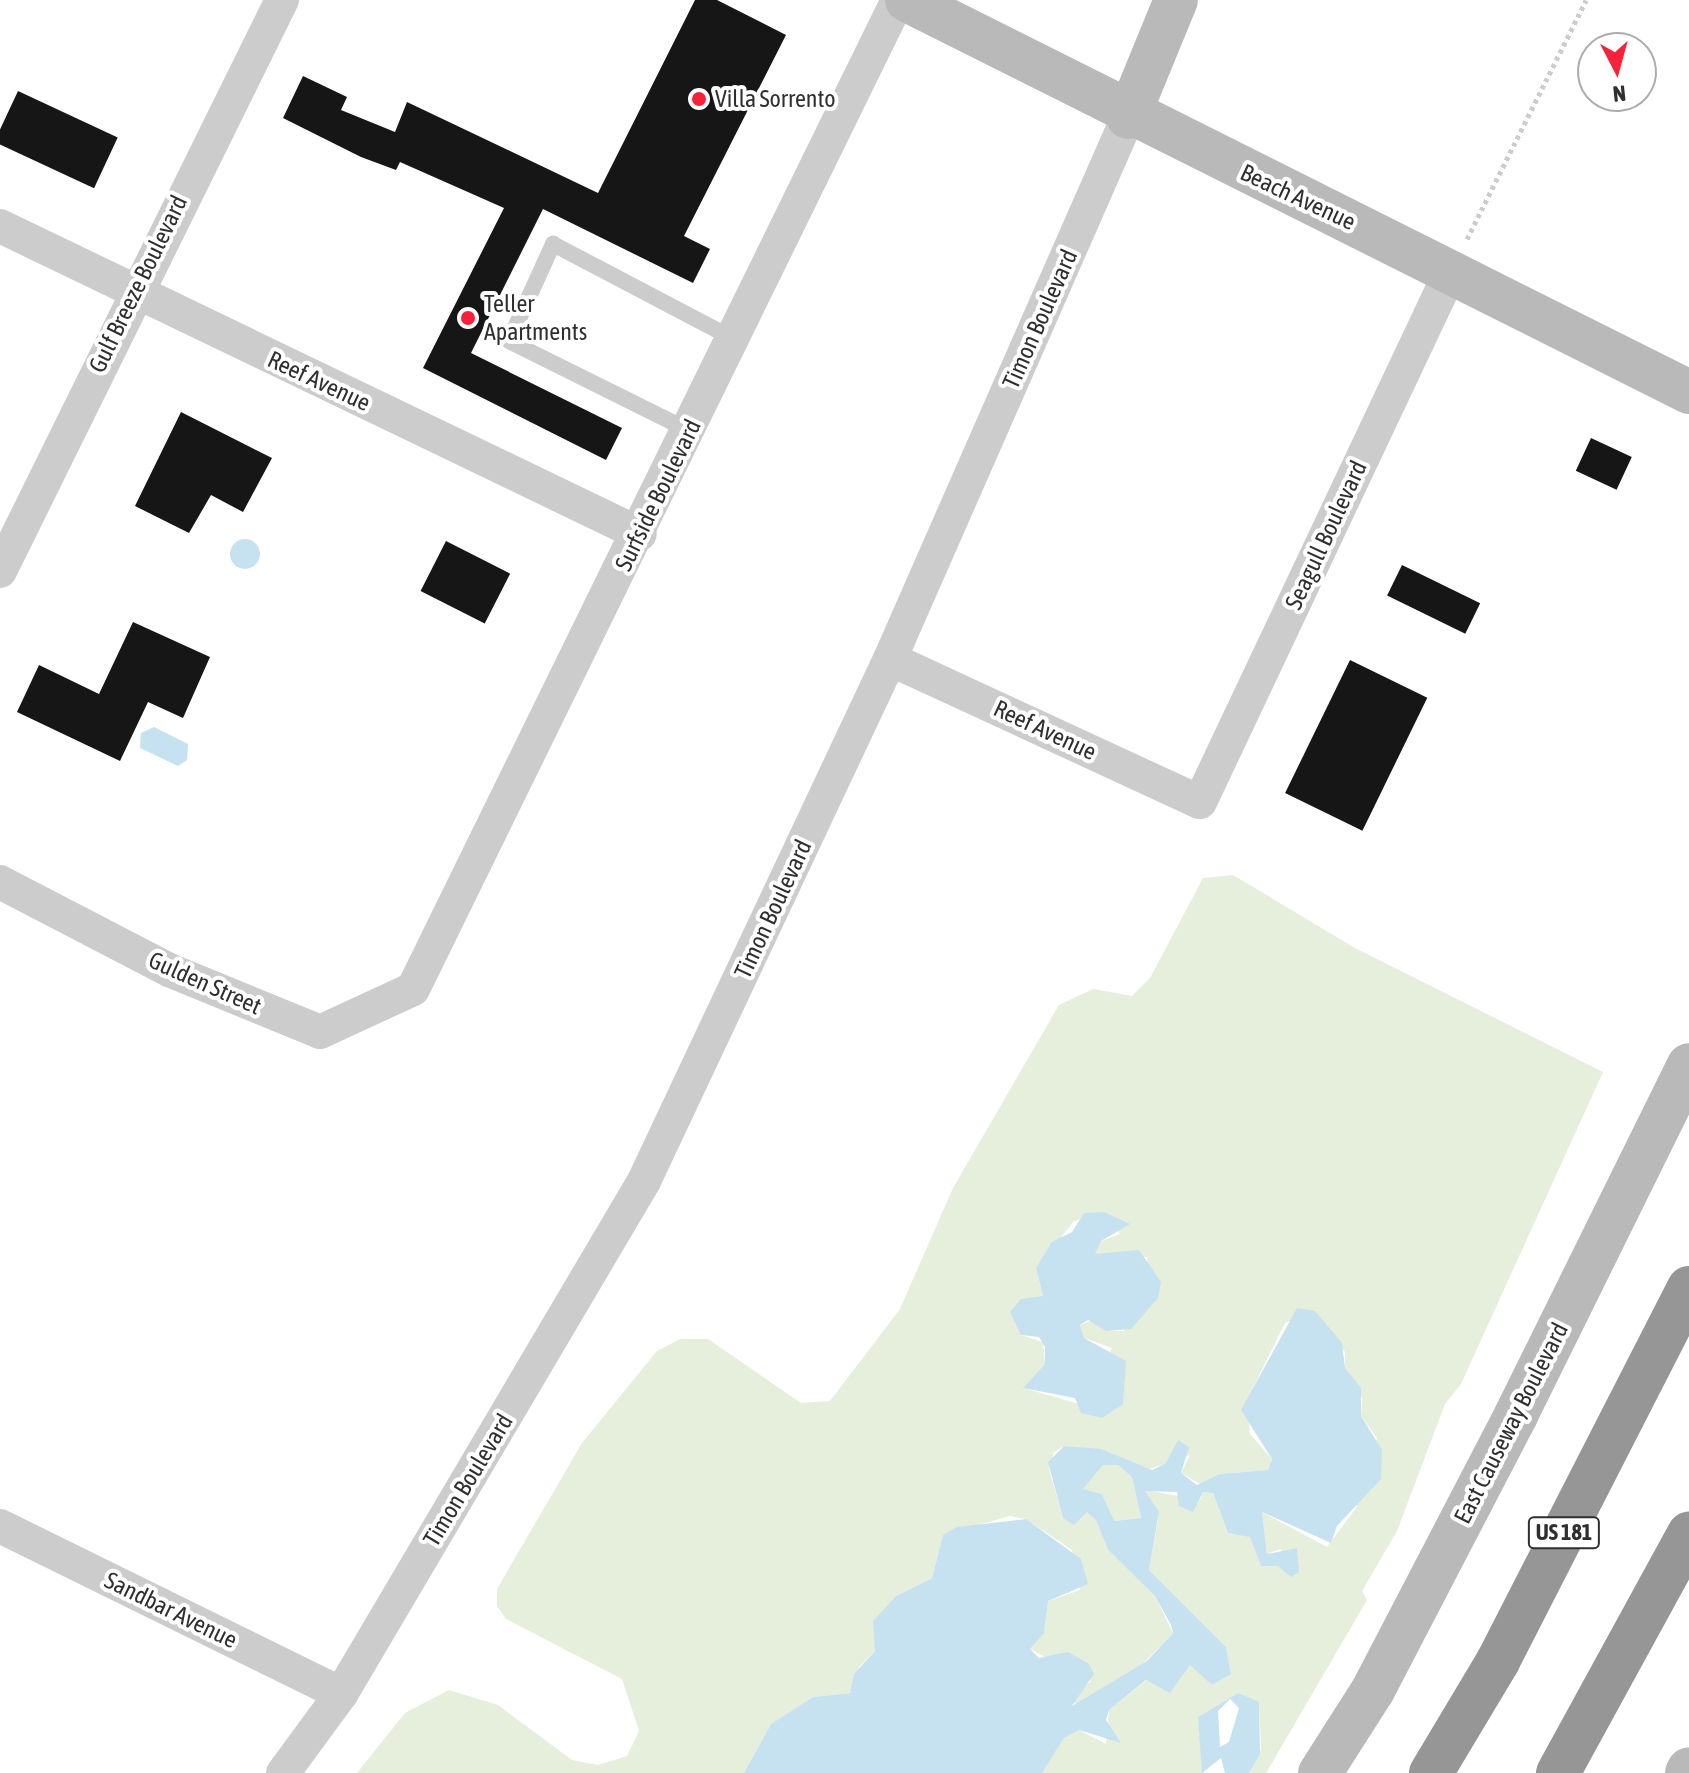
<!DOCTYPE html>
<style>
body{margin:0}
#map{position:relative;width:1689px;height:1773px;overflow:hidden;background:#fff;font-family:"Asap Condensed",sans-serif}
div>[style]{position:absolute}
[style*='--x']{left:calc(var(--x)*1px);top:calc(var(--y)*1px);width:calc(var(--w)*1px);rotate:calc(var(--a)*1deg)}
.green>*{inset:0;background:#e6eedc}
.water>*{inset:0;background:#c6e1ef}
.round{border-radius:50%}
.building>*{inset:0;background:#161616;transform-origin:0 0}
.path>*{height:5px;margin-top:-2.5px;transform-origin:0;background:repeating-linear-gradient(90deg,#ccc 0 4px,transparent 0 8px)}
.lane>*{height:16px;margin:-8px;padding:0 8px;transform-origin:8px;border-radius:8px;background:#ccc}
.street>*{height:34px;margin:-17px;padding:0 17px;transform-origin:17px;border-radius:17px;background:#ccc}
.secondary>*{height:44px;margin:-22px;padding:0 22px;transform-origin:22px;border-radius:22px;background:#b9b9b9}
.highway>*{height:44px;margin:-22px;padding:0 22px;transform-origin:22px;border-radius:22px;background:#969696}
.dots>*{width:22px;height:22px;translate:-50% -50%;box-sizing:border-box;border:4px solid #fff;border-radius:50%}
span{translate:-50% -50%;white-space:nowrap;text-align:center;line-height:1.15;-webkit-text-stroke:8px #fff;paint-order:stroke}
.shield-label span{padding:2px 6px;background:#fff;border:2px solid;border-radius:6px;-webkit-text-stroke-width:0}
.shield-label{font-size:22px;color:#2f2f2f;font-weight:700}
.poi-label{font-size:24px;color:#2f2f2f}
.left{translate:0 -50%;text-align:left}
.street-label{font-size:24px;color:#2f2f2f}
.north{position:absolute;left:1577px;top:32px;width:80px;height:80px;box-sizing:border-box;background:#fff;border:2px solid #acacac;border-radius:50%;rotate:174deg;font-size:22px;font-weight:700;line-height:32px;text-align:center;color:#2f2f2f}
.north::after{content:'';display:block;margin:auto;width:28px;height:36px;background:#f72139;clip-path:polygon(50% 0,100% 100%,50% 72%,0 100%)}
</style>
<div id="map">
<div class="green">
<i style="clip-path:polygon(evenodd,1233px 875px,1355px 948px,1603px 1072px,1461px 1384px,1445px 1404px,1397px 1531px,1362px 1591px,1367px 1600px,1266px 1773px,1249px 1773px,1261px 1749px,1259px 1703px,1238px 1693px,1198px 1717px,1204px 1773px,1042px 1773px,1064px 1738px,1079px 1730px,1106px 1744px,1109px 1710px,1147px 1680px,1163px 1689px,1191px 1665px,1212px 1685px,1231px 1674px,1226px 1647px,1149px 1570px,1158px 1520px,1145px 1490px,1200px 1500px,1203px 1492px,1213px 1493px,1228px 1533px,1250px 1536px,1261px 1566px,1294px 1565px,1280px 1549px,1267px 1554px,1262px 1512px,1327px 1547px,1356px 1508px,1377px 1438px,1361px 1416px,1362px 1398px,1345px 1368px,1345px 1352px,1315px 1311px,1285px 1323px,1247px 1400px,1250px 1434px,1272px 1459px,1268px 1470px,1220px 1474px,1204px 1486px,1181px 1473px,1190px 1455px,1144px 1471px,1108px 1452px,1064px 1446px,1054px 1452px,1049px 1469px,1063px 1518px,1088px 1512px,1096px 1520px,1108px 1550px,1155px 1596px,1173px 1633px,1142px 1665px,1079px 1705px,1070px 1700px,1091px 1681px,1030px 1649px,1044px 1632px,1048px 1601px,1080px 1590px,1072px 1550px,1026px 1519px,1010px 1516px,943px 1535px,932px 1578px,896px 1596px,877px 1617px,875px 1651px,859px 1667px,850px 1693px,813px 1697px,771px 1724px,744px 1773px,357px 1773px,405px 1713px,449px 1690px,498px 1705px,572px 1760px,598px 1765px,627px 1756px,639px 1731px,622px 1679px,506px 1619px,497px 1606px,497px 1589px,582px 1443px,657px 1351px,680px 1339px,708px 1339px,801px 1403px,830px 1401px,900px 1309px,953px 1188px,1059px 1005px,1093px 989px,1132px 996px,1150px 978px,1203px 878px,1233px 875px,1104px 1212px,1120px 1234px,1101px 1241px,1094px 1254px,1148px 1257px,1124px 1331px,1106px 1331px,1093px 1320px,1080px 1325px,1084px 1338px,1112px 1348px,1079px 1404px,1024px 1388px,1045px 1364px,1043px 1342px,1021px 1335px,1016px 1318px,1043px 1296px,1036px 1269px,1074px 1221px,1104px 1212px)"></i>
<i style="clip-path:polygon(1103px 1465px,1118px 1465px,1132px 1477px,1141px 1518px,1113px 1521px,1102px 1494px,1083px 1489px)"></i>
</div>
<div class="water">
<i class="round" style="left:230px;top:539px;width:30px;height:30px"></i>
<i style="clip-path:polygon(154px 727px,188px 744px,187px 760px,178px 766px,140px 748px,141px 733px)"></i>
<i style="clip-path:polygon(1104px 1212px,1130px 1224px,1101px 1241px,1095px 1254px,1139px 1250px,1161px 1282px,1158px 1298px,1131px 1329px,1106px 1331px,1088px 1320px,1080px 1325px,1084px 1338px,1126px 1361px,1123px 1404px,1102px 1418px,1081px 1413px,1075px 1398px,1023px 1388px,1045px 1364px,1045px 1347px,1039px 1337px,1021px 1335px,1010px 1312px,1021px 1299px,1043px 1296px,1036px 1268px,1052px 1242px,1072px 1232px,1084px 1213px)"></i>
<i style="clip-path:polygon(evenodd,1297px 1308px,1315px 1311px,1342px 1343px,1345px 1368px,1361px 1388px,1361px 1416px,1382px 1450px,1381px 1479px,1337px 1526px,1331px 1543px,1262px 1512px,1267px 1554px,1297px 1548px,1299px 1572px,1291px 1577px,1278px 1566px,1261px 1566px,1250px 1537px,1228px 1533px,1213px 1493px,1203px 1492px,1193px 1512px,1179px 1506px,1177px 1492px,1145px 1491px,1159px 1512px,1149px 1570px,1226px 1647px,1231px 1674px,1212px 1685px,1190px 1665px,1170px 1693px,1146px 1680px,1109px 1710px,1106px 1720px,1121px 1743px,1079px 1730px,1064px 1738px,1042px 1773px,744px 1773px,771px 1724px,813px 1697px,850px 1693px,854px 1674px,875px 1651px,873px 1621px,896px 1596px,932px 1578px,943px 1535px,957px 1527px,1026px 1519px,1081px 1559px,1088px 1584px,1048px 1601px,1044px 1633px,1030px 1649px,1039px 1658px,1068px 1652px,1089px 1664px,1094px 1674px,1072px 1706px,1147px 1661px,1173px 1633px,1171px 1625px,1155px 1596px,1108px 1550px,1096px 1520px,1087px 1512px,1074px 1525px,1063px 1518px,1048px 1462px,1064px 1446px,1101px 1449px,1152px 1470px,1166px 1463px,1178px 1440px,1189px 1447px,1181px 1473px,1197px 1485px,1220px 1474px,1268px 1470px,1272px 1459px,1241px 1410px,1297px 1308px,1103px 1465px,1118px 1465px,1132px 1477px,1141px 1518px,1114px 1521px,1102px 1494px,1083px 1489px,1103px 1465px)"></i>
<i style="clip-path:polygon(evenodd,1238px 1693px,1259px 1702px,1260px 1754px,1249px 1773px,1225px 1773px,1221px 1758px,1202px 1773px,1198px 1717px,1238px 1693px,1230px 1699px,1239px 1708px,1229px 1742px,1220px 1747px,1218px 1711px,1230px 1699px)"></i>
</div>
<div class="building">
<i style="clip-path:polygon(695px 0,717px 0,786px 35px,684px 236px,710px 249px,693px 283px,543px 209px,471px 353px,622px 428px,606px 460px,423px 368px,504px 208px,400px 162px,396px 170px,361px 157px,283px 118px,303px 76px,347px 97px,341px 110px,395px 132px,407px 102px,598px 193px)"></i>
<i style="left:18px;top:91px;width:110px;height:56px;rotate:25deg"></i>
<i style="clip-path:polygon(181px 412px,272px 458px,243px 512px,211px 495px,189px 533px,135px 506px)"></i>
<i style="left:1591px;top:438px;width:45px;height:36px;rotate:25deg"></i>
<i style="left:446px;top:541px;width:72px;height:56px;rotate:27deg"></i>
<i style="left:1402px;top:565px;width:87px;height:34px;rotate:26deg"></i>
<i style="clip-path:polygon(133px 622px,210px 657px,183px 718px,148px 702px,120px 761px,17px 712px,39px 665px,99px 694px)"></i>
<i style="left:1350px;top:660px;width:86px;height:148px;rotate:26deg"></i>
</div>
<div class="path">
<i style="--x:1467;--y:239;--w:267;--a:-63.5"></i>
</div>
<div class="lane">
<i style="--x:690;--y:431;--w:202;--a:-153.6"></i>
<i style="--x:509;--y:341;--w:107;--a:-65.6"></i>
<i style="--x:553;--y:244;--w:204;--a:27.7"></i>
</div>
<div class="street">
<i style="--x:0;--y:226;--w:710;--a:25.7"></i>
<i style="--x:0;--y:571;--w:637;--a:-63.72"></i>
<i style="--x:890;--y:659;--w:341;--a:24.8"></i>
<i style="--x:1200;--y:802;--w:590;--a:-64.7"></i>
<i style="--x:0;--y:882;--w:191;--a:27.5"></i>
<i style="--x:169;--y:970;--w:163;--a:22.3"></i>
<i style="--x:320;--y:1032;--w:102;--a:-24.8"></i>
<i style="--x:413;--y:989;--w:1102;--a:-63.88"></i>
<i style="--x:0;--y:1526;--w:380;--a:26.2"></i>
<i style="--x:283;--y:1773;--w:98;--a:-53.7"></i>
<i style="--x:341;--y:1694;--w:596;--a:-59.43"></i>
<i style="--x:644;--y:1181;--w:577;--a:-64.77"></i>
<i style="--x:890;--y:659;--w:592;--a:-66.29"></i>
</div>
<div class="secondary">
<i style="--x:907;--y:0;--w:875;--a:26.62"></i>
<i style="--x:1128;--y:117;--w:126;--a:-67.7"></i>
<i style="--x:1320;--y:1773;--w:98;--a:-57.4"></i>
<i style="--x:1373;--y:1690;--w:310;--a:-62.5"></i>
<i style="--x:1516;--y:1415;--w:390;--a:-63.7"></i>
<i style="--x:1687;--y:1773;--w:4;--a:-63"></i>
</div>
<div class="highway">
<i style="--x:1431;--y:1773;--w:131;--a:-59.1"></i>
<i style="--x:1498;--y:1661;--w:419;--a:-62.9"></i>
<i style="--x:1558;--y:1773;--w:273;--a:-61.3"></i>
</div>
<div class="dots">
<i style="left:699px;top:99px;background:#f72139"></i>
<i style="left:468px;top:318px;background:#f72139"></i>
</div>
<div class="shield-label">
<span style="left:1564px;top:1533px">US 181</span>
</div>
<div class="poi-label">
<span class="left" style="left:715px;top:99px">Villa Sorrento</span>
<span class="left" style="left:484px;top:318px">Teller<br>Apartments</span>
</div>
<div class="street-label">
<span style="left:1298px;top:197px;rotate:25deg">Beach Avenue</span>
<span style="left:138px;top:284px;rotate:-64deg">Gulf Breeze Boulevard</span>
<span style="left:1040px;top:319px;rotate:-66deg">Timon Boulevard</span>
<span style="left:319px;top:381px;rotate:25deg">Reef Avenue</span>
<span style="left:658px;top:495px;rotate:-64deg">Surfside Boulevard</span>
<span style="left:1326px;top:535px;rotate:-65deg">Seagull Boulevard</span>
<span style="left:1045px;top:730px;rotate:25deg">Reef Avenue</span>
<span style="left:773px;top:909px;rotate:-65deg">Timon Boulevard</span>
<span style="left:205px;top:983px;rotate:24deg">Gulden Street</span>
<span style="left:1511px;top:1423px;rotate:-63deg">East Causeway Boulevard</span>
<span style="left:468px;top:1480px;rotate:-59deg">Timon Boulevard</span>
<span style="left:171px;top:1610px;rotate:26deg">Sandbar Avenue</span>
</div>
<div class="north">N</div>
</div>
